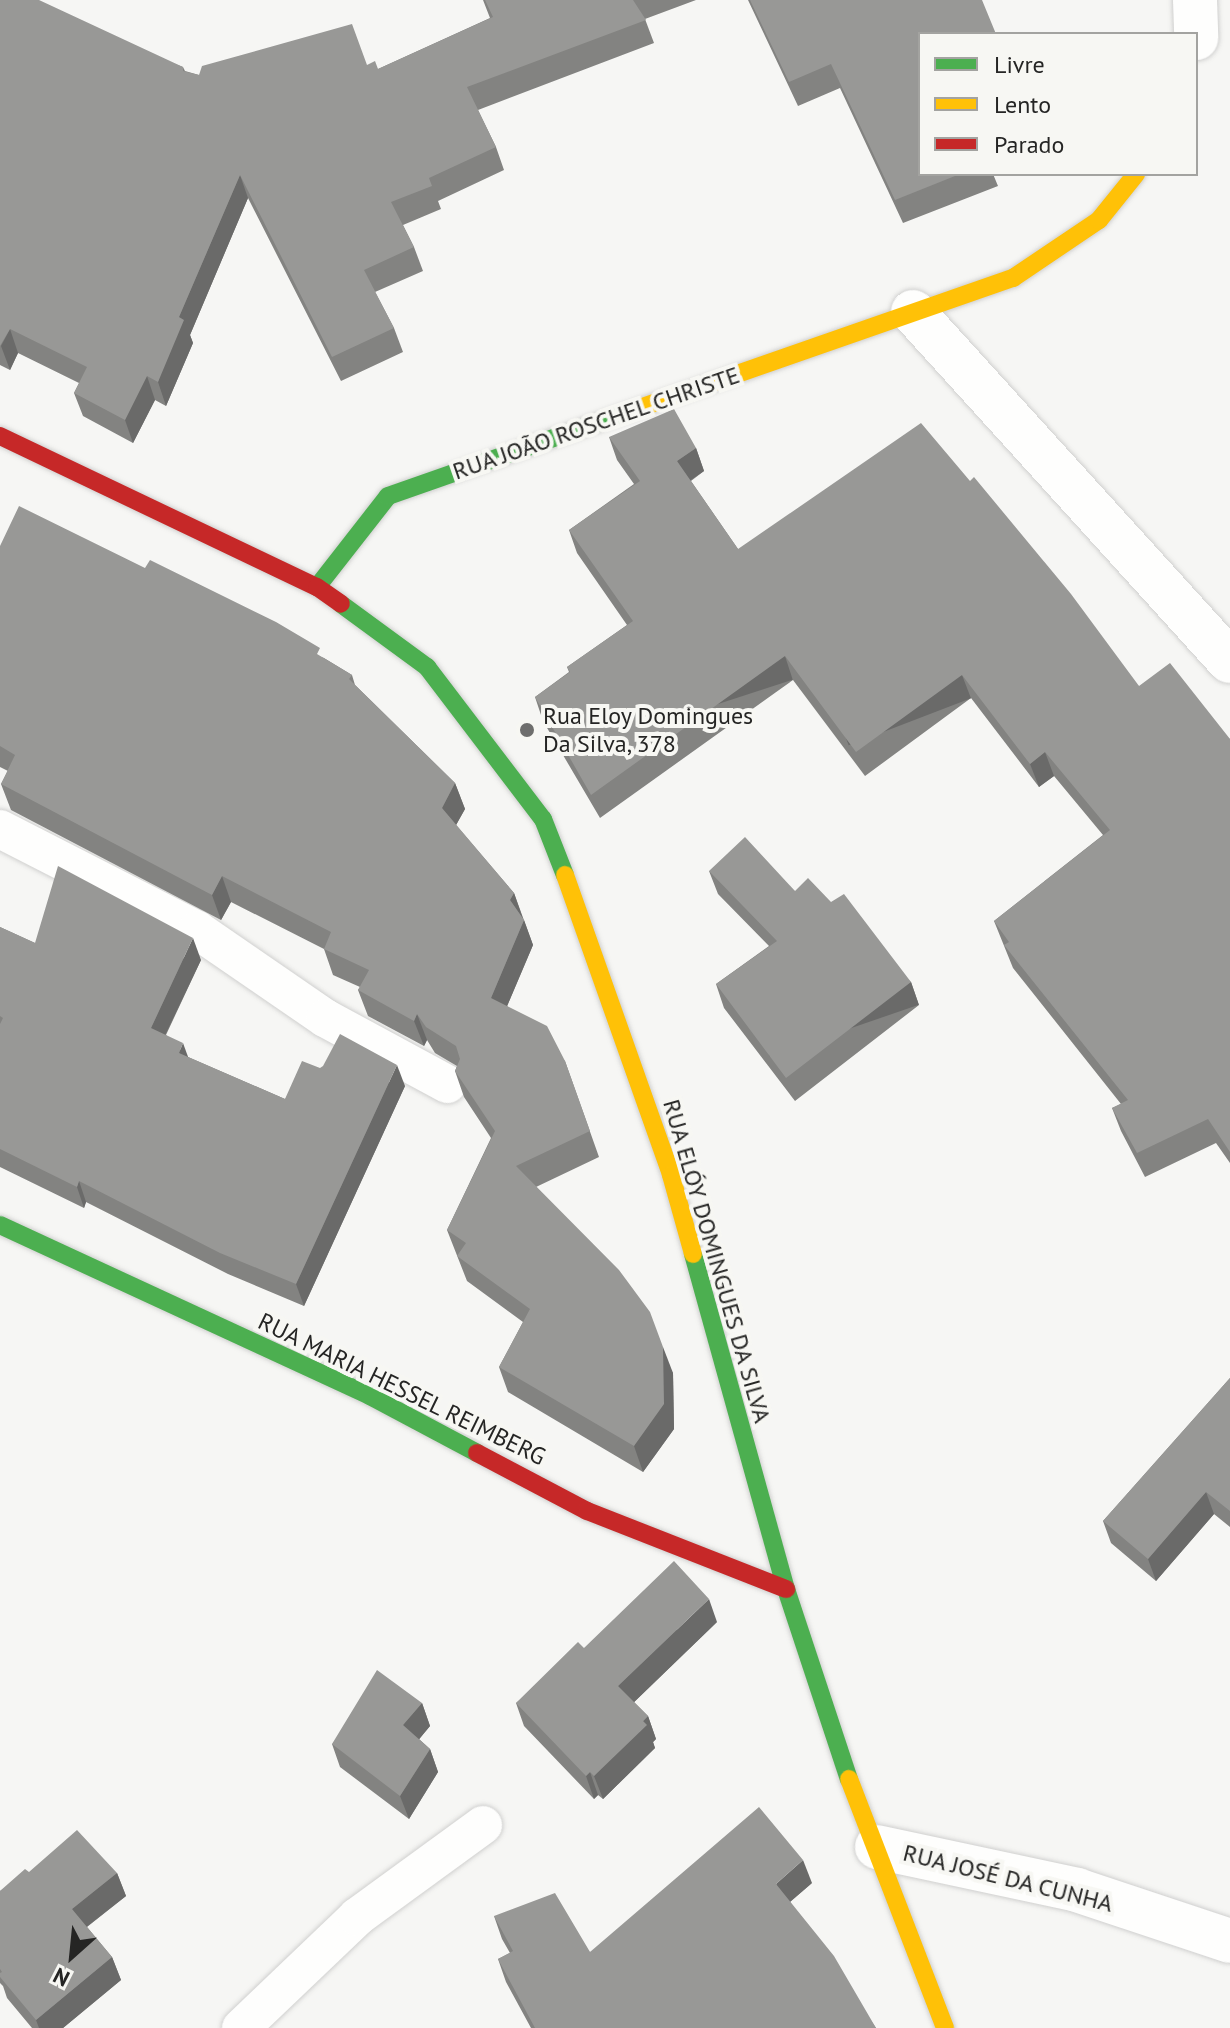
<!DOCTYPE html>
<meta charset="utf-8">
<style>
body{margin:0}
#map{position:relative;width:1230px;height:2028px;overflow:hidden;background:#f6f6f4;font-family:"PT Sans",sans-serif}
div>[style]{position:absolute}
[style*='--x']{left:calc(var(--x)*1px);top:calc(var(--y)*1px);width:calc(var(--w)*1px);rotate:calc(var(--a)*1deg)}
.roads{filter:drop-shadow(0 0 2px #d0d0cf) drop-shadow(0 0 2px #d0d0cf)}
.lane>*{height:38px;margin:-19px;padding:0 19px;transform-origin:19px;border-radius:19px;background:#fefefd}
.street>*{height:44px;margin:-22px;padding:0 22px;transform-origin:22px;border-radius:22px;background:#fefefd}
.fast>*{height:18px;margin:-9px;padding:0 9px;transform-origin:9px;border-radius:9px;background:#4caf50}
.slow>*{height:18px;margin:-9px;padding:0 9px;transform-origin:9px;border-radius:9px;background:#ffc107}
.jam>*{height:18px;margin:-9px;padding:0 9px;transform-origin:9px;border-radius:9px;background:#c62828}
.wall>*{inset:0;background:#838381}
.shaded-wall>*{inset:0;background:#6a6a69;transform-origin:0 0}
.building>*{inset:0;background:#989896}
.dots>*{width:22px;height:22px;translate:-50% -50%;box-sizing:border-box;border:4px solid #f7f7f3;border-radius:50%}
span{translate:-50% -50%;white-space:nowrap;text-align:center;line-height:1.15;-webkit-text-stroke:8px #f7f7f3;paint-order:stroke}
.street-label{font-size:24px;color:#252524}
.poi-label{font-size:24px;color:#252524}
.left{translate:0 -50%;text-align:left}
.legend{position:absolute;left:918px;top:32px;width:280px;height:144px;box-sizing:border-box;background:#f7f7f3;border:2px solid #a3a3a0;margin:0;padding:10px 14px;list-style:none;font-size:24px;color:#252524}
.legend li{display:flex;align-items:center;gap:16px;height:40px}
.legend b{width:40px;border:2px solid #a3a3a0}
.north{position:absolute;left:32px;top:1916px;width:80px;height:80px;-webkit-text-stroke:6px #f7f7f3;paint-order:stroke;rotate:207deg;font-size:22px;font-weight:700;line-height:32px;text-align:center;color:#252524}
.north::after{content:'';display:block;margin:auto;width:28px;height:36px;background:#252524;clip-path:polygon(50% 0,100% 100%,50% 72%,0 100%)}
</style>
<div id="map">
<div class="roads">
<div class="lane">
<i style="--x:0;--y:829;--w:221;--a:27.1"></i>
<i style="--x:197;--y:930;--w:155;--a:34.5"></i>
<i style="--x:325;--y:1018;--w:139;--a:28.4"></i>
<i style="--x:241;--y:2028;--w:161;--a:-43.7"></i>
<i style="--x:357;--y:1917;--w:156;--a:-36.1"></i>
</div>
<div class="street">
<i style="--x:1195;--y:0;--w:38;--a:88"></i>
<i style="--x:913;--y:312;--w:471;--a:47.8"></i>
<i style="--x:877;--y:1847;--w:205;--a:12.1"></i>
<i style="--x:1077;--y:1890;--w:161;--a:18.4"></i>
</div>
<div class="fast">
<i style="--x:317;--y:587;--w:115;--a:-52"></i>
<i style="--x:388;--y:496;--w:254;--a:-19.3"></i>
<i style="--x:341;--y:604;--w:107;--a:36.2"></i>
<i style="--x:427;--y:667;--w:191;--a:52.7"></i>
<i style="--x:543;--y:819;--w:60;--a:68.6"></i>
<i style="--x:0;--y:1225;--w:408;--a:24.8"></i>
<i style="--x:370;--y:1396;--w:121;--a:28"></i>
<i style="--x:693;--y:1254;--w:348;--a:74.5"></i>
<i style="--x:786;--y:1589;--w:200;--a:71.7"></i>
</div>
<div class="slow">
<i style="--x:628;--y:412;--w:408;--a:-19.2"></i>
<i style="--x:1013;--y:278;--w:104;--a:-34"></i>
<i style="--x:1099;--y:220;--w:59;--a:-51.2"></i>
<i style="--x:565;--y:875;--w:318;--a:70.5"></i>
<i style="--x:671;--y:1175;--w:82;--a:74.4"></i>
<i style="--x:849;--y:1779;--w:267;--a:68.9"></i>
</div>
<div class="jam">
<i style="--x:0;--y:436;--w:351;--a:25.5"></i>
<i style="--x:317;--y:587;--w:29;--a:35"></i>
<i style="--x:477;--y:1453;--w:124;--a:27.8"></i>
<i style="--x:587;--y:1511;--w:214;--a:21.4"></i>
</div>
</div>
<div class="wall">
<i style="clip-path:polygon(0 0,183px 67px,185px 71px,199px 75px,367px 65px,378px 69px,490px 18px,483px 0,696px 0,645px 19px,654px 43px,478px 110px,496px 147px,504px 170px,438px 201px,441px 209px,403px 225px,414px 247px,423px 271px,375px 292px,394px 328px,403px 352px,341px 381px,248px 198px,190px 335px,193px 343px,166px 406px,155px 400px,133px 443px,83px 416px,74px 393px,79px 383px,18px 353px,10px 370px,0 365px)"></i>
<i style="clip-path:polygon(748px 0,982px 0,920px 174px,993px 174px,998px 186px,903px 223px,840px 88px,798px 106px)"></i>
<i style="clip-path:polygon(609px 437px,696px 448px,704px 471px,691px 481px,738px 549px,1139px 686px,1230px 739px,1230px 1163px,1216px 1143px,1145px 1177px,1121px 1131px,1112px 1108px,1121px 1104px,1013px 968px,994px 921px,1103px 835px,1054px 776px,1039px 787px,971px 698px,865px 776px,793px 680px,600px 818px,543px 721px,535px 697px,569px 672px,567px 667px,627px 625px,577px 553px,569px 530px,634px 484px,617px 460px)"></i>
<i style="clip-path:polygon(0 546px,324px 658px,352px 675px,355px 685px,455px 783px,465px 809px,456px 825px,514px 893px,533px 945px,507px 1006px,565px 1061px,599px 1157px,536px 1187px,673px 1373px,674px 1429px,643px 1472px,508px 1392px,499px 1367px,523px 1322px,467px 1281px,447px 1230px,491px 1138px,464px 1097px,455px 1071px,457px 1066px,435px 1053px,427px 1040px,424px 1046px,368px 1016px,358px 990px,360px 987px,333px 975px,324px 949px,231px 902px,221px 920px,11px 810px,1px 784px,8px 771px,0 767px)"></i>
<i style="clip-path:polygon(709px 871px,795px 891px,911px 982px,919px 1005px,795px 1101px,724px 1008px,716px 984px,769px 946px,718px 894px)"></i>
<i style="clip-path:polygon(0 927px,35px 943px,201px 960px,166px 1035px,188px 1057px,285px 1099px,320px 1068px,405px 1086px,304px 1306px,228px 1274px,86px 1202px,84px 1208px,0 1167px)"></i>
<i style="clip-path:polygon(1230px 1378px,1230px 1527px,1214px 1514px,1156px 1581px,1111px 1543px,1103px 1521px)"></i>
<i style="clip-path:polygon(717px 1622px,634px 1702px,648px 1716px,656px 1739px,653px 1742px,655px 1748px,603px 1799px,598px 1795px,594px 1799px,524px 1726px,516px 1703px,584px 1648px)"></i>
<i style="clip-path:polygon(422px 1703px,430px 1726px,419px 1739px,430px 1749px,438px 1772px,409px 1819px,340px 1767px,332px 1744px)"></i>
<i style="clip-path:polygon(29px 1872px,117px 1873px,126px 1896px,87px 1927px,112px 1957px,121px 1980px,63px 2028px,32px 2028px,7px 1998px,3px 1986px,0 1983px,0 1891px)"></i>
<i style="clip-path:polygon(812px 1883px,790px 1902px,876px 2028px,531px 2028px,506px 1982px,498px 1959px,510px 1953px,502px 1939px,494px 1916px,590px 1952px)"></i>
</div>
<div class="shaded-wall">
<i style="clip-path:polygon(240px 175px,248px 198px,190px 335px,193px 343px,166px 406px,158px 382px,179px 317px)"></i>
<i style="clip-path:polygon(10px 329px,18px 353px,10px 370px,1px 346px)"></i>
<i style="clip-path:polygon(147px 376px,155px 400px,133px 443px,125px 420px)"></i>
<i style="clip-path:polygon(696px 448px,704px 471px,685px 484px,677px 461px)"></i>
<i style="left:785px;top:656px;width:25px;height:239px;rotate:72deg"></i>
<i style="left:962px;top:675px;width:25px;height:131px;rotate:69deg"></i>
<i style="clip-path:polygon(1045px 752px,1054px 776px,1039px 787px,1030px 764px)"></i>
<i style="clip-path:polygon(455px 783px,465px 809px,451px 834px,442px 808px)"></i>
<i style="clip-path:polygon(222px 876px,231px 902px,221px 920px,212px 895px)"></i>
<i style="clip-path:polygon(514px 893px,523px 919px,510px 900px)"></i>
<i style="clip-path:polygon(524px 920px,533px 945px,500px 1023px,491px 998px)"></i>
<i style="clip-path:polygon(193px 938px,201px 960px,158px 1050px,151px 1028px)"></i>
<i style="left:911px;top:982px;width:24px;height:158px;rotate:71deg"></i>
<i style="clip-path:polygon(417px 1014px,427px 1040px,424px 1046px,414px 1021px)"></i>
<i style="clip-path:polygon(183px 1043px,191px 1065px,179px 1053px)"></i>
<i style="clip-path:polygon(397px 1065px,405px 1086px,304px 1306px,296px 1284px)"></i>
<i style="clip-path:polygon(79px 1181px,86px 1202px,84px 1208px,77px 1187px)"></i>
<i style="clip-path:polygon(663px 1347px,673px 1373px,674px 1429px,643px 1472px,634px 1446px)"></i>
<i style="clip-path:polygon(1206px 1492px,1214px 1514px,1156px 1581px,1148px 1559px)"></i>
<i style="clip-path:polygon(709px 1599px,717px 1622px,627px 1709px,618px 1686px)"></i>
<i style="clip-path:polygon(422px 1703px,430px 1726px,412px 1748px,403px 1725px)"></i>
<i style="clip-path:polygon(648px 1716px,656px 1739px,653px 1742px,655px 1748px,603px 1799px,594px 1776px)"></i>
<i style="clip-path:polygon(430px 1749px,438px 1772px,409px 1819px,400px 1796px)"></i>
<i style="clip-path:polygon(590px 1772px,598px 1795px,594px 1799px,586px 1776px)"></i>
<i style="clip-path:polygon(803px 1860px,812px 1883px,784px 1907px,776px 1884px)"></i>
<i style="clip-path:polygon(117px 1873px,126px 1896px,80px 1932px,72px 1909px)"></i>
<i style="clip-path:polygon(112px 1957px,121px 1980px,63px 2028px,39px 2028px,36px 2020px)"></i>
</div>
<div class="building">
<i style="clip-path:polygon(0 0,39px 0,183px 67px,183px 71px,199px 75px,202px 66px,352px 24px,367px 65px,375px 61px,378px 69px,493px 17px,485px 0,633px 0,646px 20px,467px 87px,496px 147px,429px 178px,432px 186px,391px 202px,414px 247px,364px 270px,394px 328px,332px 357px,240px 175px,179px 317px,184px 320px,158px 382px,147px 376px,125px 420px,74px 393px,87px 367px,10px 329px,0 346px)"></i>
<i style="clip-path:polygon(750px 0,982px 0,996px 34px,920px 34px,920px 174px,960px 174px,895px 200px,831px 64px,789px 82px)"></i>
<i style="clip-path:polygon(674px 409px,696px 448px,677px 461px,738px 549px,921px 423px,970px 481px,974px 477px,1071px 594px,1139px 686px,1170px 663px,1230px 739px,1230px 1152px,1208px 1119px,1137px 1153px,1112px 1108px,1128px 1100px,1004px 945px,1009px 942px,994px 921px,1110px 830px,1045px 752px,1030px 764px,962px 675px,856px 752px,785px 656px,591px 795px,535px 697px,570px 672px,567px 667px,633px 621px,569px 530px,640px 481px,609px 437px)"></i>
<i style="clip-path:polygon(19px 506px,145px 568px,150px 560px,276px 622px,320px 648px,317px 654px,352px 675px,349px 679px,455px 783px,442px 808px,514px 893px,510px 900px,524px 920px,491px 998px,547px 1026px,565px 1061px,590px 1131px,516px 1166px,619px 1270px,650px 1312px,663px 1347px,664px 1404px,634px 1446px,499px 1367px,530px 1309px,457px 1256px,466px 1243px,447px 1230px,495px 1131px,455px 1071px,460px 1059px,456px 1046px,426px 1027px,417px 1014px,414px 1021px,358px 990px,369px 970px,324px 949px,331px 932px,222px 876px,212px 895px,1px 784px,15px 755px,0 746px,0 546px)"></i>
<i style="clip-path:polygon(745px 837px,795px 891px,808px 878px,831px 902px,844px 894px,911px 982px,786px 1078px,716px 984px,777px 941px,709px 871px)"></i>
<i style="clip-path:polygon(58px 866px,193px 938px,151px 1028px,183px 1043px,179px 1053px,285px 1099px,302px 1061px,320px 1068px,323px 1066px,340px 1034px,397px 1065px,296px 1284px,220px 1253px,79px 1181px,77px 1187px,0 1149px,0 1024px,3px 1018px,0 1016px,0 927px,35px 943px)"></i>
<i style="clip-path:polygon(1230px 1378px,1230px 1511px,1206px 1492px,1148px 1559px,1103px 1521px)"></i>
<i style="clip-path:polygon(674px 1561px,709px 1599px,618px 1686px,648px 1716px,643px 1721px,647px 1725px,594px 1776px,590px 1772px,586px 1776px,516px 1703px,578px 1642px,584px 1648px)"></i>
<i style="clip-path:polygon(377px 1670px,422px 1703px,403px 1725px,430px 1749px,400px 1796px,332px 1744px)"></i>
<i style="clip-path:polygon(759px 1807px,803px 1860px,776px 1884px,834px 1956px,876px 2028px,535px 2028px,498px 1959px,513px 1951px,494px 1916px,555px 1893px,590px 1952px)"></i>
<i style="clip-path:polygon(77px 1830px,117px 1873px,72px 1909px,112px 1957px,36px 2020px,0 1977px,0 1973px,2px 1972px,0 1969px,0 1891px,25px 1869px,29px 1872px)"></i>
</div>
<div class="dots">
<i style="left:527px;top:730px;background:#6e6e6d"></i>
</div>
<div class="street-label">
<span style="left:596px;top:423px;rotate:-19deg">RUA JOÃO ROSCHEL CHRISTE</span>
<span style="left:717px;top:1261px;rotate:74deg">RUA ELÓY DOMINGUES DA SILVA</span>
<span style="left:402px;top:1389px;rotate:26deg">RUA MARIA HESSEL REIMBERG</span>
<span style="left:1008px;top:1878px;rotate:14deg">RUA JOSÉ DA CUNHA</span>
</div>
<div class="poi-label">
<span class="left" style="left:543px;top:730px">Rua Eloy Domingues<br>Da Silva, 378</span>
</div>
<ul class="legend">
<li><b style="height:10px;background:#4caf50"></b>Livre</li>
<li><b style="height:10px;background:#ffc107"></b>Lento</li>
<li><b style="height:10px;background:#c62828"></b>Parado</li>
</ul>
<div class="north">N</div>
</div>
